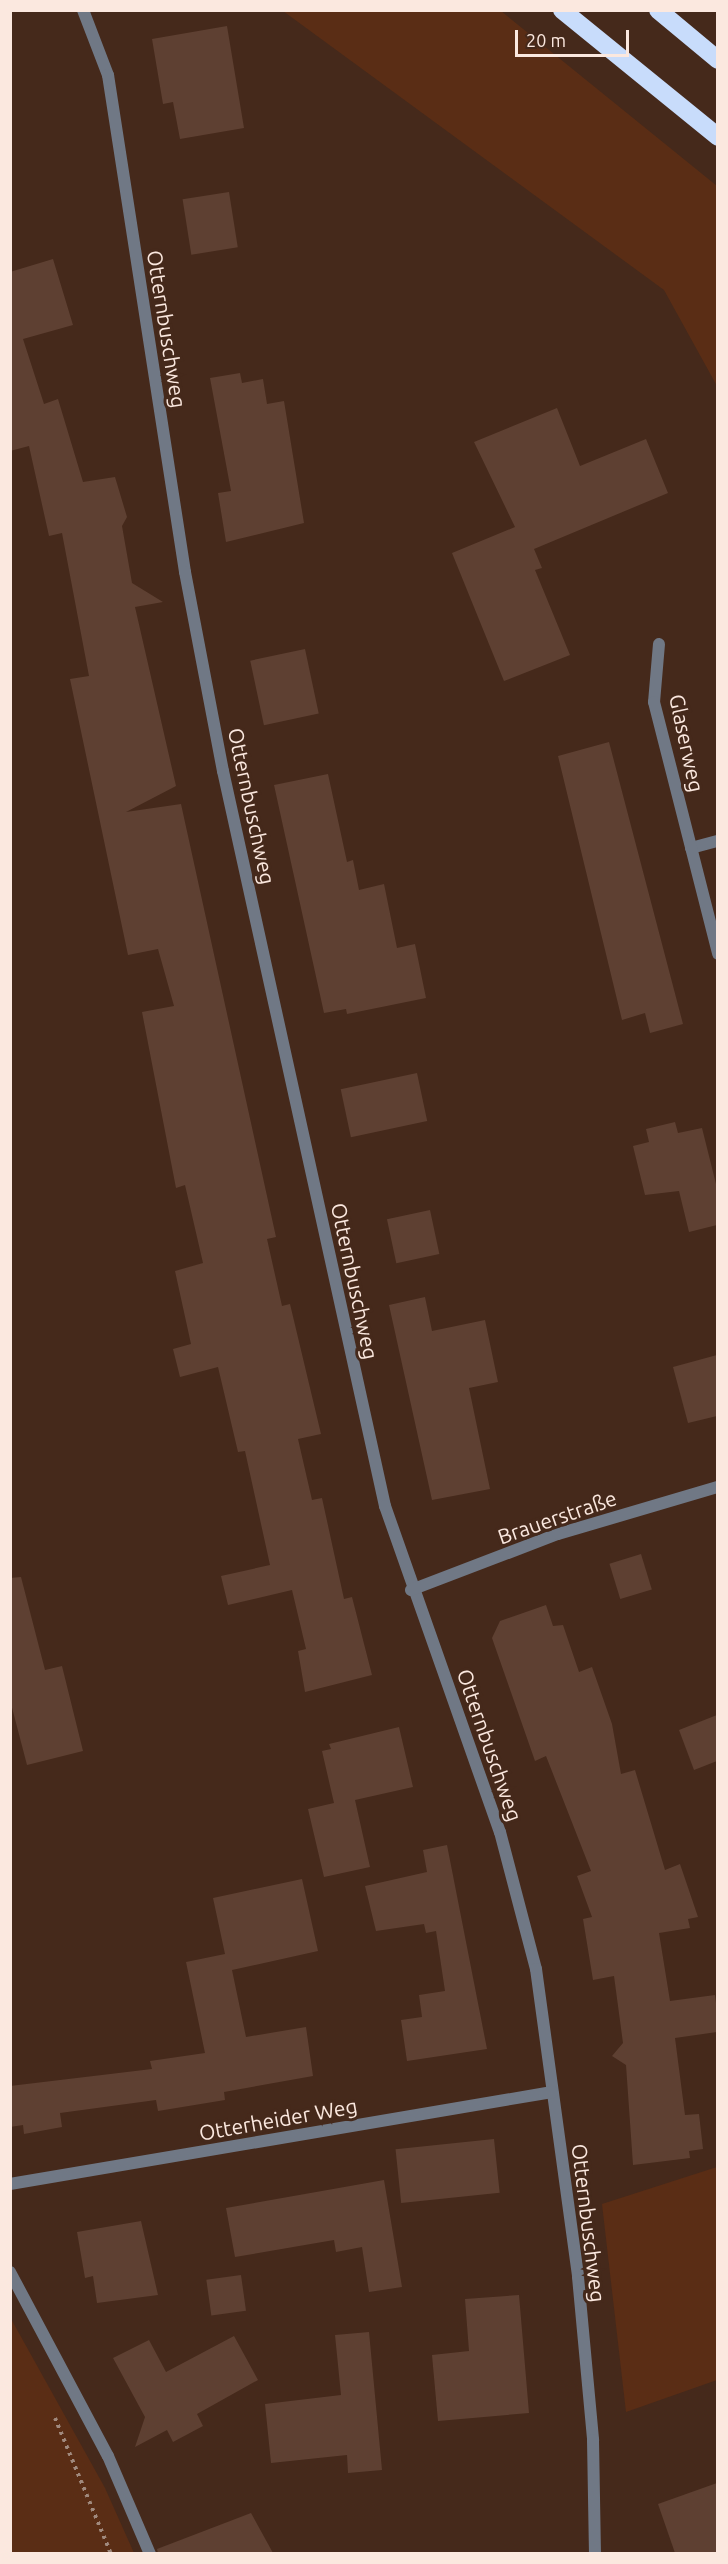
<!DOCTYPE html>
<meta charset="utf-8">
<style>
body{margin:0}
#map{position:relative;width:728px;height:2564px;overflow:hidden;background:#45291b;font-family:Ubuntu,sans-serif}
div>[style]{position:absolute}
[style*='--x']{left:calc(var(--x)*1px);top:calc(var(--y)*1px);width:calc(var(--w)*1px);rotate:calc(var(--a)*1deg)}
.green>*{inset:0;background:#5a2d15}
.building>*{inset:0;background:#5e4032;transform-origin:0 0}
.path>*{height:4px;margin-top:-2px;transform-origin:0;background:repeating-linear-gradient(90deg,#a0897d 0 3px,transparent 0 7.5px)}
.lane>*{height:12px;margin:-6px;padding:0 6px;transform-origin:6px;border-radius:6px;background:#707885}
.street>*{height:12px;margin:-6px;padding:0 6px;transform-origin:6px;border-radius:6px;background:#707885}
.highway>*{height:18px;margin:-9px;padding:0 9px;transform-origin:9px;border-radius:9px;background:#c8dcfb}
span{translate:-50% -50%;white-space:nowrap;text-align:center;line-height:1.15;-webkit-text-stroke:6px #45291b;paint-order:stroke}
.street-label{font-size:21px;color:#fbe8df}
.frame{position:absolute;inset:0;border:12px solid #fbe8df;pointer-events:none}
.scale{position:absolute;left:515px;top:30px;width:114px;height:27px;box-sizing:border-box;border:3px solid #fbe8df;border-top:0;padding-left:8px;font-size:18px;line-height:21px;white-space:nowrap;color:#fbe8df;-webkit-text-stroke:4px #45291b;paint-order:stroke}
</style>
<div id="map">
<div class="green">
<i style="clip-path:polygon(283px 11px,501px 11px,717px 186px,717px 386px,664px 290px)"></i>
<i style="clip-path:polygon(717px 2167px,717px 2380px,626px 2412px,602px 2204px)"></i>
<i style="clip-path:polygon(10px 2317px,105px 2488px,134px 2553px,11px 2553px)"></i>
</div>
<div class="building">
<i style="clip-path:polygon(227px 26px,244px 128px,180px 139px,173px 102px,163px 104px,152px 39px)"></i>
<i style="left:229px;top:192px;width:56px;height:47px;rotate:81deg"></i>
<i style="clip-path:polygon(53px 259px,73px 325px,23px 339px,44px 404px,58px 399px,83px 482px,115px 477px,127px 517px,122px 526px,132px 583px,163px 602px,135px 607px,176px 786px,126px 812px,181px 804px,276px 1237px,267px 1239px,282px 1306px,290px 1304px,321px 1434px,298px 1439px,312px 1500px,322px 1498px,344px 1599px,352px 1597px,372px 1675px,305px 1692px,298px 1651px,306px 1649px,292px 1590px,228px 1605px,221px 1576px,270px 1565px,245px 1451px,238px 1452px,218px 1367px,180px 1377px,173px 1349px,191px 1344px,175px 1271px,203px 1263px,185px 1185px,176px 1188px,142px 1012px,174px 1006px,158px 949px,128px 955px,70px 679px,89px 676px,62px 533px,49px 536px,29px 446px,10px 451px,10px 272px)"></i>
<i style="clip-path:polygon(240px 373px,242px 383px,263px 379px,267px 404px,284px 401px,304px 523px,226px 542px,218px 493px,231px 491px,210px 378px)"></i>
<i style="clip-path:polygon(557px 408px,580px 466px,646px 439px,668px 493px,534px 549px,542px 568px,535px 570px,570px 655px,504px 681px,452px 553px,515px 527px,474px 442px)"></i>
<i style="left:305px;top:649px;width:66px;height:56px;rotate:78deg"></i>
<i style="clip-path:polygon(609px 742px,683px 1024px,650px 1033px,645px 1013px,622px 1020px,558px 756px)"></i>
<i style="clip-path:polygon(328px 774px,347px 862px,353px 860px,359px 890px,384px 884px,397px 948px,415px 944px,426px 998px,347px 1014px,346px 1009px,324px 1013px,274px 785px)"></i>
<i style="left:417px;top:1073px;width:49px;height:78px;rotate:78deg"></i>
<i style="clip-path:polygon(675px 1122px,678px 1133px,702px 1128px,717px 1188px,717px 1225px,689px 1232px,679px 1191px,645px 1195px,633px 1146px,649px 1142px,646px 1129px)"></i>
<i style="left:430px;top:1210px;width:45px;height:44px;rotate:78deg"></i>
<i style="clip-path:polygon(425px 1297px,432px 1331px,485px 1320px,498px 1382px,469px 1388px,490px 1489px,432px 1500px,389px 1305px)"></i>
<i style="clip-path:polygon(717px 1355px,717px 1416px,688px 1423px,673px 1367px)"></i>
<i style="left:641px;top:1554px;width:37px;height:33px;rotate:73deg"></i>
<i style="clip-path:polygon(21px 1577px,45px 1670px,62px 1666px,83px 1751px,27px 1765px,10px 1700px,10px 1578px)"></i>
<i style="clip-path:polygon(546px 1605px,553px 1626px,563px 1625px,579px 1672px,592px 1667px,612px 1724px,621px 1774px,635px 1770px,665px 1870px,680px 1864px,698px 1917px,688px 1919px,690px 1928px,659px 1933px,670px 2001px,715px 1995px,717px 2011px,717px 2032px,675px 2038px,685px 2115px,699px 2114px,703px 2149px,689px 2151px,690px 2158px,633px 2165px,626px 2065px,612px 2056px,623px 2043px,614px 1976px,593px 1980px,583px 1919px,592px 1917px,577px 1876px,591px 1871px,546px 1756px,535px 1761px,492px 1638px,500px 1621px)"></i>
<i style="clip-path:polygon(717px 1715px,717px 1761px,694px 1770px,679px 1730px)"></i>
<i style="clip-path:polygon(399px 1727px,413px 1787px,355px 1800px,370px 1867px,324px 1877px,308px 1809px,334px 1803px,322px 1751px,331px 1749px,329px 1744px)"></i>
<i style="clip-path:polygon(447px 1845px,487px 2049px,407px 2061px,401px 2020px,422px 2017px,419px 1995px,445px 1991px,436px 1931px,426px 1933px,424px 1924px,376px 1931px,365px 1886px,427px 1872px,423px 1850px)"></i>
<i style="clip-path:polygon(302px 1879px,318px 1951px,232px 1970px,246px 2037px,306px 2027px,313px 2076px,224px 2092px,225px 2100px,158px 2111px,156px 2100px,60px 2113px,62px 2127px,24px 2134px,23px 2125px,10px 2127px,10px 2086px,152px 2069px,150px 2061px,205px 2053px,186px 1962px,225px 1954px,213px 1898px)"></i>
<i style="left:494px;top:2139px;width:54px;height:99px;rotate:84deg"></i>
<i style="clip-path:polygon(384px 2180px,402px 2287px,369px 2292px,362px 2247px,336px 2252px,334px 2240px,235px 2257px,226px 2208px)"></i>
<i style="clip-path:polygon(141px 2221px,158px 2295px,97px 2303px,93px 2276px,85px 2278px,77px 2232px)"></i>
<i style="left:241px;top:2275px;width:36px;height:35px;rotate:82deg"></i>
<i style="clip-path:polygon(519px 2295px,529px 2413px,438px 2421px,432px 2355px,469px 2351px,465px 2299px)"></i>
<i style="clip-path:polygon(369px 2332px,382px 2470px,348px 2473px,347px 2455px,271px 2463px,265px 2404px,341px 2395px,335px 2335px)"></i>
<i style="clip-path:polygon(234px 2336px,258px 2380px,197px 2414px,203px 2426px,173px 2442px,167px 2430px,135px 2447px,145px 2417px,113px 2358px,149px 2340px,166px 2372px)"></i>
<i style="clip-path:polygon(717px 2483px,717px 2553px,675px 2553px,658px 2504px)"></i>
<i style="clip-path:polygon(251px 2513px,273px 2553px,158px 2553px,157px 2549px)"></i>
</div>
<div class="path">
<i style="--x:55;--y:2418;--w:147;--a:67.6"></i>
</div>
<div class="lane">
<i style="--x:691;--y:848;--w:28;--a:-15"></i>
</div>
<div class="street">
<i style="--x:83;--y:10;--w:70;--a:69"></i>
<i style="--x:108;--y:75;--w:503;--a:81.19"></i>
<i style="--x:185;--y:572;--w:203;--a:79.2"></i>
<i style="--x:223;--y:771;--w:753;--a:77.57"></i>
<i style="--x:385;--y:1506;--w:346;--a:70.6"></i>
<i style="--x:500;--y:1832;--w:142;--a:75.3"></i>
<i style="--x:536;--y:1969;--w:311;--a:82.2"></i>
<i style="--x:578;--y:2277;--w:164;--a:84.7"></i>
<i style="--x:593;--y:2440;--w:114;--a:89"></i>
<i style="--x:659;--y:644;--w:58;--a:94.9"></i>
<i style="--x:654;--y:702;--w:260;--a:75.7"></i>
<i style="--x:411;--y:1590;--w:157;--a:-20.9"></i>
<i style="--x:558;--y:1534;--w:167;--a:-16.4"></i>
<i style="--x:10;--y:2184;--w:550;--a:-9.63"></i>
<i style="--x:10;--y:2272;--w:208;--a:62"></i>
<i style="--x:108;--y:2456;--w:107;--a:66.8"></i>
</div>
<div class="highway">
<i style="--x:562;--y:10;--w:201;--a:39.1"></i>
<i style="--x:658;--y:10;--w:78;--a:39.8"></i>
</div>
<div class="street-label">
<span style="left:167px;top:329px;rotate:81deg">Otternbuschweg</span>
<span style="left:687px;top:743px;rotate:78deg">Glaserweg</span>
<span style="left:252px;top:806px;rotate:78deg">Otternbuschweg</span>
<span style="left:355px;top:1281px;rotate:78deg">Otternbuschweg</span>
<span style="left:557px;top:1517px;rotate:-19deg">Brauerstraße</span>
<span style="left:490px;top:1745px;rotate:71deg">Otternbuschweg</span>
<span style="left:278px;top:2119px;rotate:-10deg">Otterheider Weg</span>
<span style="left:589px;top:2223px;rotate:83deg">Otternbuschweg</span>
</div>
<div class="frame"></div>
<div class="scale">20 m</div>
</div>
